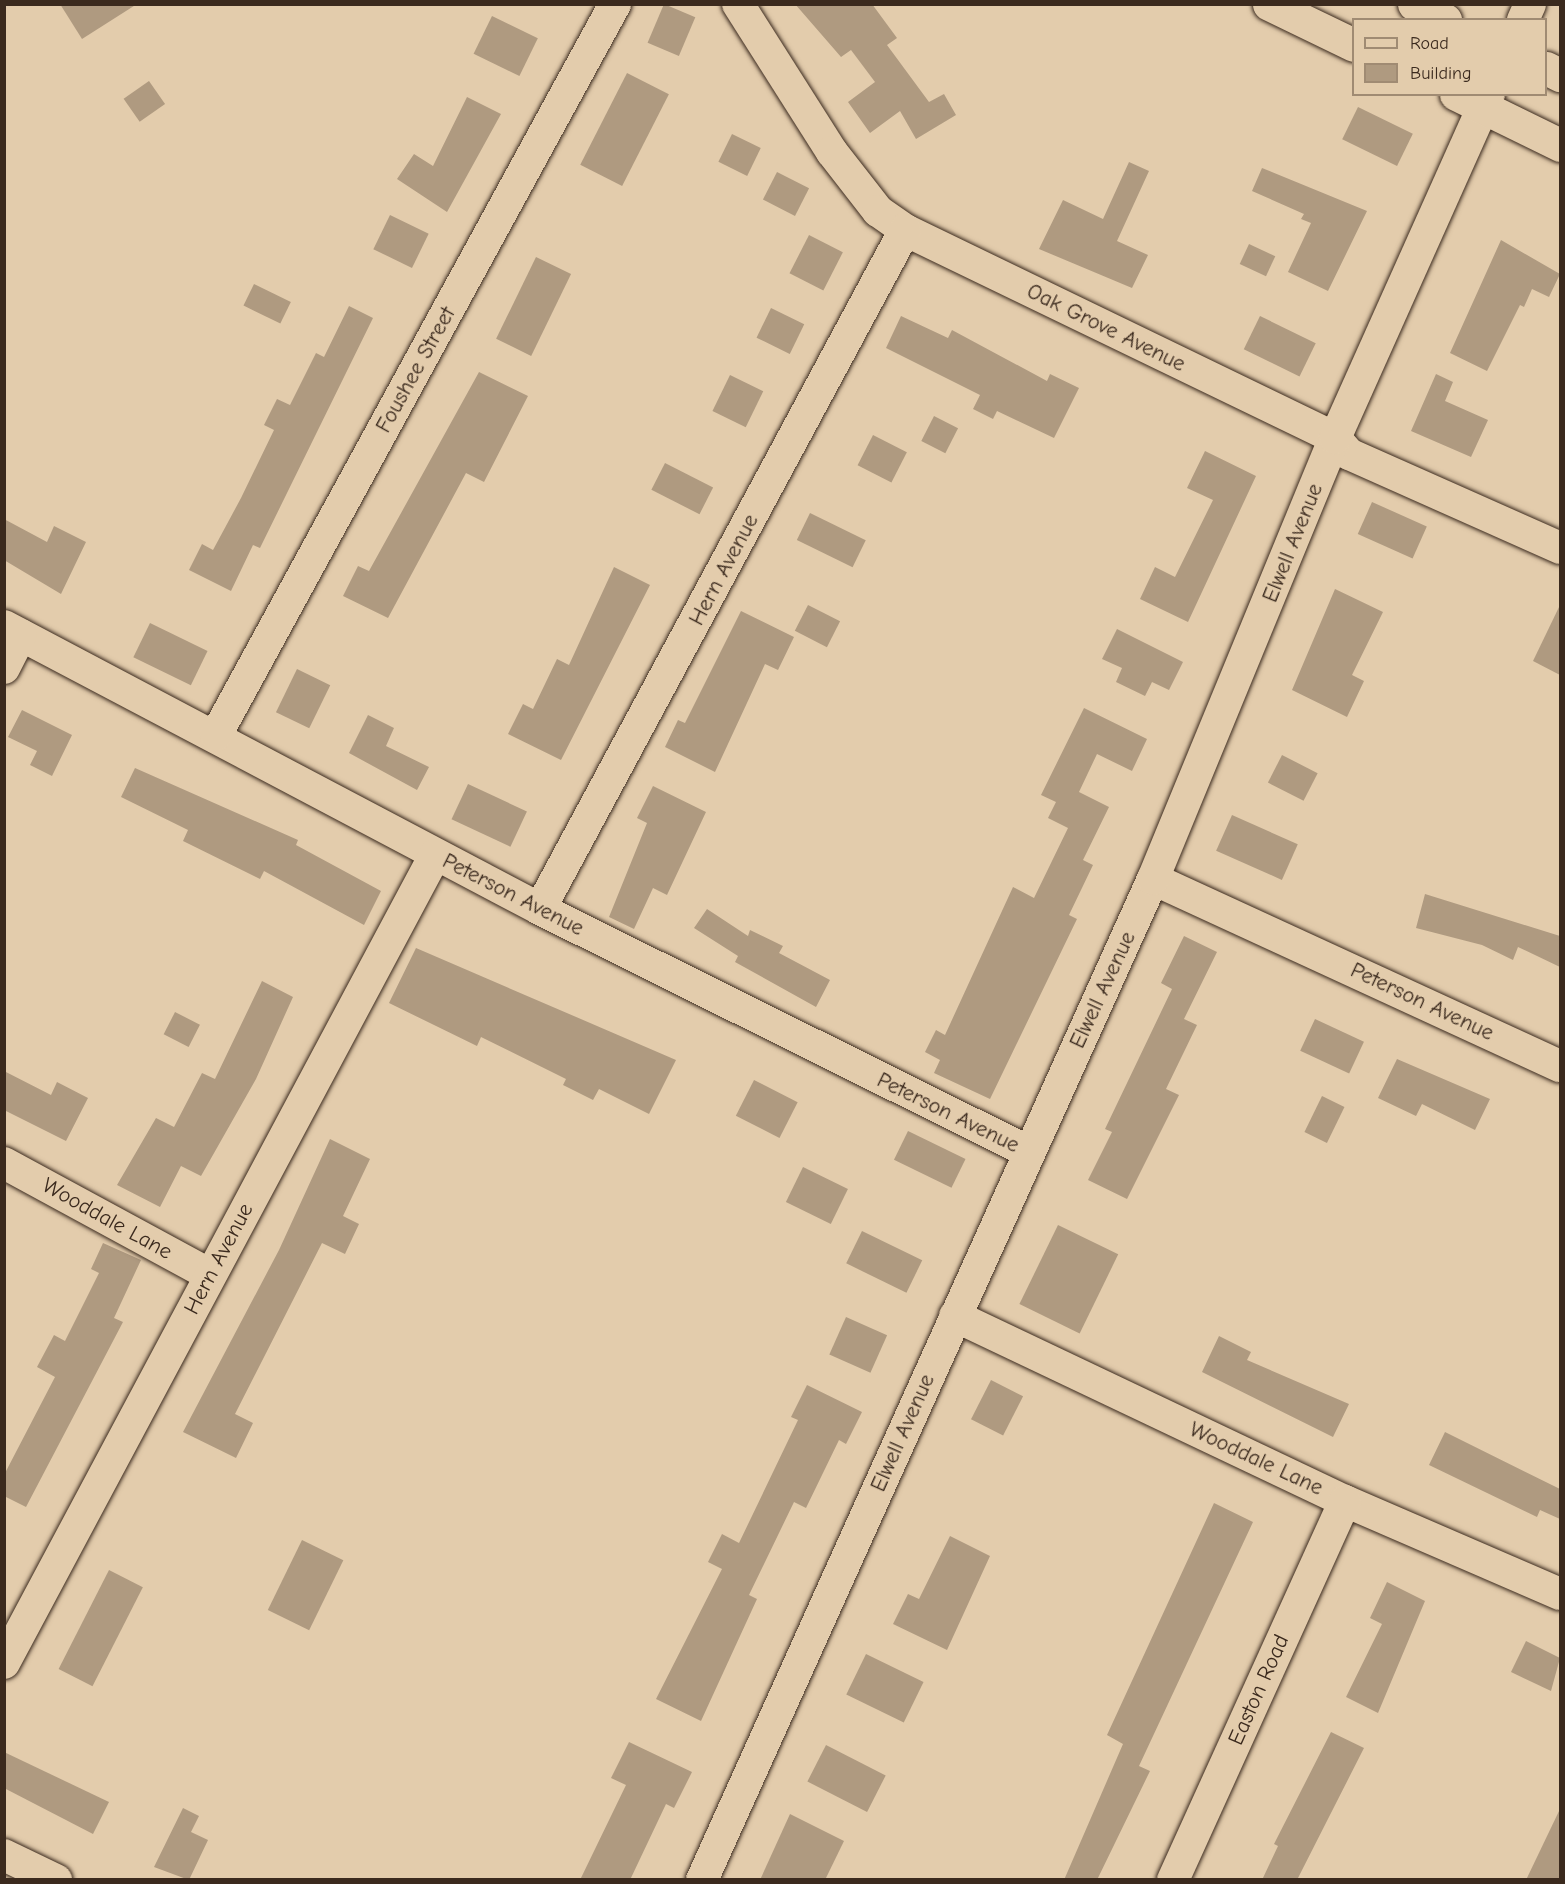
<!DOCTYPE html>
<style>
body{margin:0}
#map{position:relative;width:1565px;height:1884px;overflow:hidden;background:#e3ccac;font-family:"Comic Neue",sans-serif}
div>[style]{position:absolute}
[style*='--x']{left:calc(var(--x)*1px);top:calc(var(--y)*1px);width:calc(var(--w)*1px);rotate:calc(var(--a)*1deg)}
.building>*{inset:0;background:#af9a80;transform-origin:0 0}
.roads{filter:drop-shadow(0 0 2px #3b2a1e) drop-shadow(0 0 2px #3b2a1e)}
.minor>*{height:32px;margin:-16px;padding:0 16px;transform-origin:16px;border-radius:16px;background:#e3ccac}
.highway>*{height:33px;margin:-16.5px;padding:0 16.5px;transform-origin:16.5px;border-radius:16.5px;background:#e3ccac}
span{translate:-50% -50%;white-space:nowrap;text-align:center;line-height:1.15;-webkit-text-stroke:4.5px #e3ccac;paint-order:stroke}
.street-label{font-size:22px;color:#3b2a1e}
.frame{position:absolute;inset:0;border:6px solid #3b2a1e;pointer-events:none}
.legend{position:absolute;left:1352px;top:18px;width:195px;height:78px;box-sizing:border-box;background:#e3ccac;border:2px solid #a08b73;margin:0;padding:8px 10px;list-style:none;font-size:18px;color:#3b2a1e}
.legend li{display:flex;align-items:center;gap:12px;height:30px}
.legend b{width:30px;border:2px solid #a08b73}
</style>
<div id="map">
<div class="building">
<i style="clip-path:polygon(60px 4px,137px 4px,82px 39px)"></i>
<i style="left:664px;top:4px;width:34px;height:42px;rotate:23deg"></i>
<i style="clip-path:polygon(795px 4px,872px 4px,897px 38px,887px 45px,929px 102px,944px 94px,956px 115px,916px 139px,900px 111px,870px 133px,848px 102px,875px 82px,851px 50px,841px 57px)"></i>
<i style="left:492px;top:16px;width:51px;height:42px;rotate:26deg"></i>
<i style="left:627px;top:73px;width:47px;height:103px;rotate:27deg"></i>
<i style="left:149px;top:81px;width:28px;height:31px;rotate:55deg"></i>
<i style="clip-path:polygon(467px 97px,501px 114px,447px 212px,397px 179px,414px 154px,433px 166px)"></i>
<i style="left:1358px;top:107px;width:61px;height:36px;rotate:26deg"></i>
<i style="left:732px;top:134px;width:32px;height:31px;rotate:26deg"></i>
<i style="clip-path:polygon(1129px 162px,1149px 171px,1117px 241px,1148px 255px,1132px 288px,1039px 249px,1063px 200px,1103px 219px)"></i>
<i style="clip-path:polygon(1262px 168px,1367px 211px,1328px 291px,1288px 272px,1311px 223px,1301px 219px,1304px 214px,1252px 191px)"></i>
<i style="left:777px;top:172px;width:36px;height:31px;rotate:27deg"></i>
<i style="left:390px;top:215px;width:43px;height:38px;rotate:26deg"></i>
<i style="left:809px;top:235px;width:38px;height:43px;rotate:27deg"></i>
<i style="clip-path:polygon(1501px 240px,1560px 274px,1549px 297px,1532px 289px,1524px 307px,1520px 305px,1487px 371px,1450px 353px)"></i>
<i style="left:1249px;top:244px;width:29px;height:22px;rotate:25deg"></i>
<i style="left:536px;top:257px;width:39px;height:91px;rotate:26deg"></i>
<i style="left:254px;top:284px;width:41px;height:24px;rotate:26deg"></i>
<i style="clip-path:polygon(349px 306px,373px 318px,260px 548px,253px 545px,231px 591px,189px 570px,202px 544px,213px 550px,241px 498px,274px 430px,264px 425px,277px 399px,290px 405px,316px 353px,324px 357px)"></i>
<i style="left:771px;top:308px;width:37px;height:33px;rotate:26deg"></i>
<i style="clip-path:polygon(901px 316px,948px 338px,952px 330px,1047px 381px,1050px 374px,1079px 388px,1054px 438px,997px 411px,993px 419px,973px 409px,980px 395px,886px 348px)"></i>
<i style="left:1260px;top:316px;width:62px;height:37px;rotate:26deg"></i>
<i style="clip-path:polygon(479px 372px,528px 396px,484px 482px,466px 473px,388px 618px,343px 596px,358px 566px,369px 571px)"></i>
<i style="clip-path:polygon(1436px 374px,1453px 382px,1445px 401px,1488px 420px,1471px 457px,1411px 431px)"></i>
<i style="left:730px;top:375px;width:37px;height:40px;rotate:26deg"></i>
<i style="left:934px;top:416px;width:27px;height:28px;rotate:27deg"></i>
<i style="left:873px;top:435px;width:38px;height:34px;rotate:27deg"></i>
<i style="clip-path:polygon(1205px 451px,1256px 476px,1188px 622px,1140px 599px,1155px 567px,1175px 577px,1213px 500px,1187px 488px)"></i>
<i style="left:665px;top:463px;width:54px;height:30px;rotate:27deg"></i>
<i style="left:1372px;top:502px;width:60px;height:35px;rotate:24deg"></i>
<i style="left:810px;top:513px;width:62px;height:30px;rotate:26deg"></i>
<i style="clip-path:polygon(4px 519px,47px 542px,54px 526px,86px 542px,61px 594px,4px 560px)"></i>
<i style="clip-path:polygon(614px 567px,650px 585px,561px 760px,508px 734px,523px 704px,533px 709px,557px 659px,569px 665px)"></i>
<i style="clip-path:polygon(1335px 589px,1383px 612px,1352px 675px,1364px 681px,1347px 717px,1292px 690px)"></i>
<i style="left:808px;top:605px;width:36px;height:29px;rotate:27deg"></i>
<i style="clip-path:polygon(1560px 605px,1560px 675px,1533px 661px)"></i>
<i style="clip-path:polygon(741px 611px,794px 637px,778px 670px,765px 664px,715px 772px,665px 747px,678px 720px,685px 723px)"></i>
<i style="left:150px;top:623px;width:64px;height:38px;rotate:26deg"></i>
<i style="clip-path:polygon(1117px 629px,1183px 662px,1169px 690px,1152px 682px,1145px 696px,1116px 682px,1122px 668px,1102px 659px)"></i>
<i style="left:297px;top:669px;width:37px;height:48px;rotate:26deg"></i>
<i style="clip-path:polygon(1084px 708px,1147px 739px,1132px 771px,1097px 754px,1079px 792px,1109px 807px,1083px 860px,1093px 865px,1069px 915px,1077px 919px,990px 1099px,934px 1073px,940px 1060px,925px 1052px,936px 1030px,945px 1035px,1013px 887px,1034px 898px,1068px 828px,1048px 818px,1056px 802px,1041px 795px)"></i>
<i style="clip-path:polygon(22px 710px,72px 735px,52px 776px,30px 765px,37px 751px,8px 737px)"></i>
<i style="clip-path:polygon(368px 715px,394px 728px,386px 746px,429px 767px,417px 790px,349px 753px)"></i>
<i style="left:1282px;top:755px;width:40px;height:31px;rotate:27deg"></i>
<i style="clip-path:polygon(135px 768px,298px 840px,296px 845px,381px 891px,364px 925px,264px 871px,260px 879px,183px 841px,188px 830px,121px 797px)"></i>
<i style="left:468px;top:784px;width:65px;height:39px;rotate:25deg"></i>
<i style="clip-path:polygon(653px 786px,706px 812px,667px 895px,653px 888px,634px 929px,609px 917px,647px 823px,637px 818px)"></i>
<i style="left:1232px;top:815px;width:72px;height:39px;rotate:24deg"></i>
<i style="clip-path:polygon(1425px 894px,1560px 936px,1560px 967px,1518px 947px,1513px 960px,1482px 945px,1416px 928px)"></i>
<i style="clip-path:polygon(707px 909px,748px 936px,750px 930px,783px 946px,779px 953px,830px 980px,816px 1007px,735px 962px,738px 956px,694px 928px)"></i>
<i style="clip-path:polygon(1184px 936px,1217px 952px,1184px 1019px,1197px 1025px,1166px 1089px,1179px 1095px,1127px 1199px,1088px 1180px,1112px 1132px,1105px 1129px,1172px 989px,1161px 983px)"></i>
<i style="clip-path:polygon(416px 948px,676px 1060px,649px 1114px,599px 1089px,593px 1100px,563px 1085px,566px 1079px,481px 1037px,477px 1046px,389px 1003px)"></i>
<i style="clip-path:polygon(262px 981px,293px 997px,256px 1079px,201px 1176px,181px 1166px,160px 1207px,117px 1185px,156px 1118px,174px 1127px,202px 1073px,215px 1079px)"></i>
<i style="left:175px;top:1012px;width:28px;height:25px;rotate:27deg"></i>
<i style="left:1315px;top:1019px;width:54px;height:35px;rotate:25deg"></i>
<i style="clip-path:polygon(1397px 1059px,1490px 1099px,1475px 1130px,1422px 1104px,1416px 1116px,1378px 1098px)"></i>
<i style="clip-path:polygon(4px 1071px,51px 1095px,57px 1082px,88px 1098px,66px 1141px,4px 1110px)"></i>
<i style="left:754px;top:1080px;width:49px;height:40px;rotate:27deg"></i>
<i style="left:1322px;top:1096px;width:25px;height:40px;rotate:26deg"></i>
<i style="left:908px;top:1131px;width:64px;height:32px;rotate:26deg"></i>
<i style="clip-path:polygon(330px 1139px,370px 1159px,343px 1216px,359px 1224px,345px 1254px,322px 1243px,235px 1414px,253px 1423px,236px 1458px,183px 1432px,279px 1250px)"></i>
<i style="left:803px;top:1167px;width:50px;height:39px;rotate:26deg"></i>
<i style="left:1058px;top:1225px;width:67px;height:88px;rotate:26deg"></i>
<i style="left:862px;top:1231px;width:67px;height:36px;rotate:26deg"></i>
<i style="clip-path:polygon(103px 1243px,141px 1260px,114px 1318px,123px 1322px,26px 1507px,4px 1496px,4px 1475px,55px 1377px,37px 1367px,54px 1335px,65px 1341px,99px 1273px,91px 1269px)"></i>
<i style="left:846px;top:1317px;width:45px;height:41px;rotate:24deg"></i>
<i style="clip-path:polygon(1219px 1336px,1251px 1352px,1247px 1360px,1349px 1404px,1333px 1437px,1202px 1372px)"></i>
<i style="left:991px;top:1380px;width:36px;height:44px;rotate:27deg"></i>
<i style="clip-path:polygon(807px 1385px,862px 1412px,846px 1444px,839px 1440px,806px 1508px,794px 1502px,749px 1595px,757px 1599px,701px 1721px,656px 1699px,722px 1569px,708px 1562px,722px 1534px,739px 1543px,798px 1420px,791px 1417px)"></i>
<i style="clip-path:polygon(1445px 1432px,1560px 1489px,1560px 1519px,1540px 1510px,1537px 1517px,1429px 1465px)"></i>
<i style="clip-path:polygon(1214px 1503px,1253px 1522px,1139px 1766px,1150px 1771px,1097px 1880px,1064px 1880px,1123px 1744px,1107px 1735px)"></i>
<i style="clip-path:polygon(950px 1536px,990px 1556px,947px 1650px,893px 1624px,908px 1594px,919px 1599px)"></i>
<i style="left:302px;top:1540px;width:46px;height:78px;rotate:26deg"></i>
<i style="left:109px;top:1570px;width:38px;height:111px;rotate:27deg"></i>
<i style="clip-path:polygon(1387px 1582px,1425px 1601px,1378px 1713px,1346px 1697px,1382px 1624px,1370px 1618px)"></i>
<i style="clip-path:polygon(1526px 1641px,1560px 1658px,1551px 1691px,1511px 1672px)"></i>
<i style="left:866px;top:1654px;width:64px;height:45px;rotate:26deg"></i>
<i style="clip-path:polygon(1331px 1732px,1364px 1748px,1297px 1880px,1262px 1880px,1278px 1846px,1274px 1844px)"></i>
<i style="clip-path:polygon(629px 1742px,692px 1772px,674px 1808px,666px 1804px,630px 1880px,580px 1880px,626px 1785px,611px 1778px)"></i>
<i style="left:826px;top:1745px;width:67px;height:41px;rotate:27deg"></i>
<i style="clip-path:polygon(4px 1752px,109px 1802px,93px 1834px,4px 1788px)"></i>
<i style="clip-path:polygon(183px 1808px,199px 1816px,191px 1832px,208px 1840px,189px 1880px,154px 1867px)"></i>
<i style="clip-path:polygon(1560px 1809px,1560px 1880px,1526px 1880px)"></i>
<i style="clip-path:polygon(790px 1814px,844px 1841px,825px 1880px,760px 1880px)"></i>
</div>
<div class="roads">
<div class="minor">
<i style="--x:738;--y:4;--w:175;--a:57.6"></i>
<i style="--x:832;--y:152;--w:75;--a:52.1"></i>
<i style="--x:878;--y:211;--w:33;--a:35"></i>
<i style="--x:905;--y:230;--w:478;--a:25.8"></i>
<i style="--x:1335;--y:438;--w:21;--a:49"></i>
<i style="--x:1349;--y:454;--w:231;--a:24"></i>
<i style="--x:1523;--y:20;--w:17;--a:-66"></i>
<i style="--x:4;--y:626;--w:606;--a:27.83"></i>
<i style="--x:540;--y:909;--w:546;--a:26.42"></i>
<i style="--x:4;--y:668;--w:37;--a:-63"></i>
<i style="--x:216;--y:735;--w:833;--a:-61.37"></i>
<i style="--x:1153;--y:879;--w:448;--a:24.7"></i>
<i style="--x:540;--y:909;--w:771;--a:-61.74"></i>
<i style="--x:4;--y:1163;--w:234;--a:28.5"></i>
<i style="--x:955;--y:1316;--w:432;--a:25.4"></i>
<i style="--x:1345;--y:1501;--w:234;--a:23.4"></i>
<i style="--x:4;--y:1663;--w:916;--a:-61.92"></i>
<i style="--x:4;--y:1855;--w:58;--a:25.7"></i>
<i style="--x:702;--y:1880;--w:1098;--a:-65.75"></i>
<i style="--x:1153;--y:879;--w:477;--a:-67.6"></i>
<i style="--x:1335;--y:438;--w:377;--a:-65.9"></i>
<i style="--x:1173;--y:1880;--w:416;--a:-65.6"></i>
</div>
<div class="highway">
<i style="--x:1269;--y:4;--w:94;--a:25.8"></i>
<i style="--x:1414;--y:4;--w:35;--a:27"></i>
<i style="--x:1546;--y:68;--w:16;--a:27"></i>
<i style="--x:1456;--y:94;--w:116;--a:26.1"></i>
</div>
</div>
<div class="street-label">
<span style="left:1106px;top:328px;rotate:26deg">Oak Grove Avenue</span>
<span style="left:416px;top:370px;rotate:-61deg">Foushee Street</span>
<span style="left:1293px;top:543px;rotate:-68deg">Elwell Avenue</span>
<span style="left:724px;top:570px;rotate:-62deg">Hern Avenue</span>
<span style="left:513px;top:895px;rotate:27deg">Peterson Avenue</span>
<span style="left:1103px;top:990px;rotate:-65deg">Elwell Avenue</span>
<span style="left:1422px;top:1002px;rotate:25deg">Peterson Avenue</span>
<span style="left:948px;top:1113px;rotate:26deg">Peterson Avenue</span>
<span style="left:107px;top:1219px;rotate:29deg">Wooddale Lane</span>
<span style="left:219px;top:1259px;rotate:-62deg">Hern Avenue</span>
<span style="left:903px;top:1433px;rotate:-66deg">Elwell Avenue</span>
<span style="left:1256px;top:1459px;rotate:25deg">Wooddale Lane</span>
<span style="left:1259px;top:1690px;rotate:-66deg">Easton Road</span>
</div>
<div class="frame"></div>
<ul class="legend">
<li><b style="height:8px;background:#e3ccac"></b>Road</li>
<li><b style="height:16px;background:#af9a80"></b>Building</li>
</ul>
</div>
